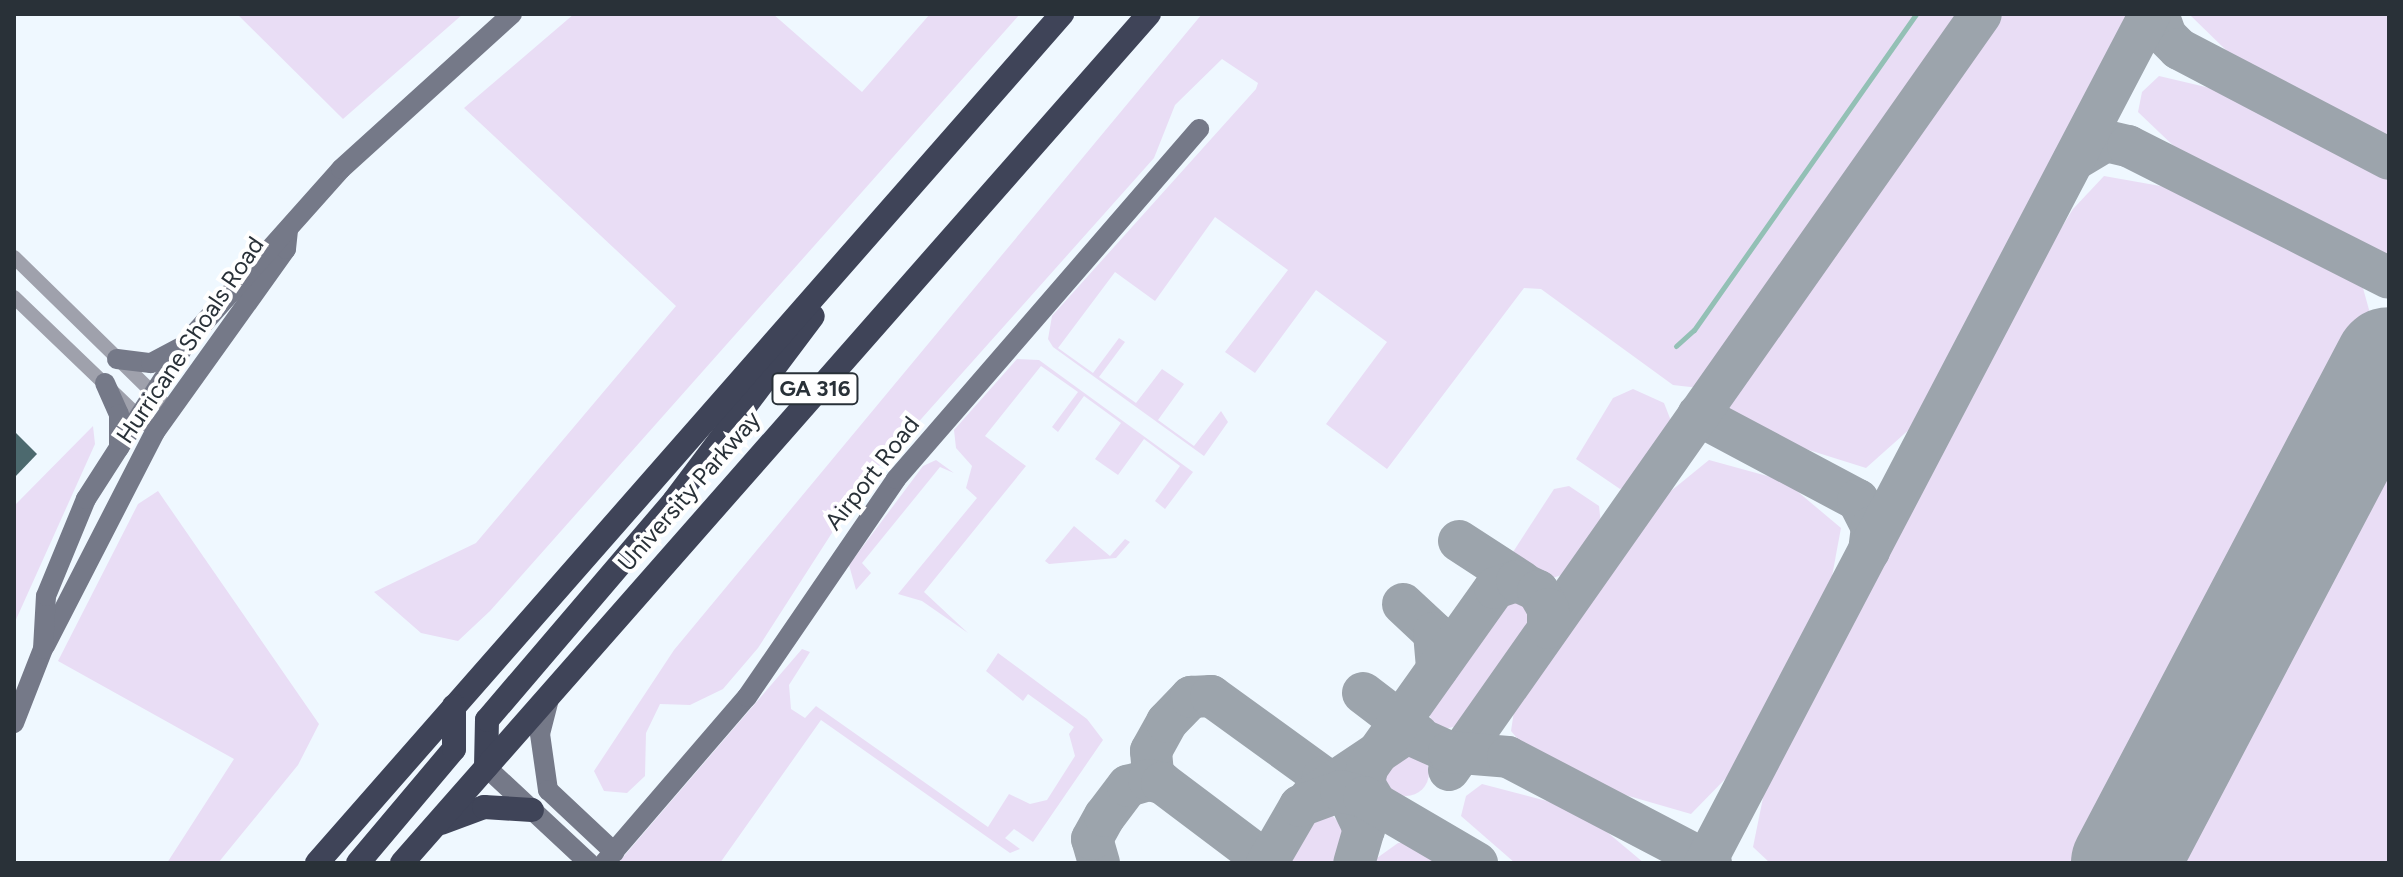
<!DOCTYPE html>
<style>
body{margin:0}
#map{position:relative;width:2403px;height:877px;overflow:hidden;background:#eff8ff;font-family:Figtree,sans-serif}
div>[style]{position:absolute}
[style*='--x']{left:calc(var(--x)*1px);top:calc(var(--y)*1px);width:calc(var(--w)*1px);rotate:calc(var(--a)*1deg)}
.green>*{inset:0;background:#e9ddf5}
.round{border-radius:50%}
.stream>*{height:5px;margin:-2.5px;padding:0 2.5px;transform-origin:2.5px;border-radius:2.5px;background:#93c0b5}
.taxiway>*{height:42px;margin:-21px;padding:0 21px;transform-origin:21px;border-radius:21px;background:#9ca4ac}
.runway>*{height:108px;margin:-54px;padding:0 54px;transform-origin:54px;border-radius:54px;background:#9ca4ac}
.building>*{inset:0;background:#4c696e}
.street>*{height:14px;margin:-7px;padding:0 7px;transform-origin:7px;border-radius:7px;background:#9fa1ac}
.secondary>*{height:20px;margin:-10px;padding:0 10px;transform-origin:10px;border-radius:10px;background:#757988}
.highway>*{height:24px;margin:-12px;padding:0 12px;transform-origin:12px;border-radius:12px;background:#3f4458}
span{translate:-50% -50%;white-space:nowrap;text-align:center;line-height:1.15;-webkit-text-stroke:8px #fff;paint-order:stroke}
.shield-label span{padding:2px 6px;background:#fff;border:2px solid;border-radius:6px;-webkit-text-stroke-width:0}
.shield-label{font-size:22px;color:#293138;font-weight:700}
.street-label{font-size:24px;color:#293138}
.frame{position:absolute;inset:0;border:16px solid #293138;pointer-events:none}
</style>
<div id="map">
<div class="green">
<i style="clip-path:polygon(237px 14px,463px 14px,343px 119px)"></i>
<i style="clip-path:polygon(574px 14px,773px 14px,862px 92px,930px 14px,1020px 14px,490px 611px,458px 641px,421px 633px,374px 592px,476px 543px,676px 306px,464px 108px)"></i>
<i style="clip-path:polygon(1202px 14px,1964px 14px,1699px 388px,1673px 385px,1541px 289px,1524px 288px,1387px 469px,1326px 424px,1387px 342px,1316px 290px,1255px 373px,1225px 352px,1288px 270px,1215px 217px,1155px 301px,1115px 272px,1058px 348px,1093px 373px,1119px 338px,1125px 342px,1099px 377px,1136px 403px,1162px 369px,1184px 384px,1158px 420px,1194px 446px,1221px 411px,1228px 422px,1204px 456px,1053px 347px,1048px 339px,1052px 316px,1256px 89px,1258px 83px,1222px 59px,1175px 105px,1154px 158px,864px 483px,758px 648px,723px 689px,690px 705px,660px 704px,646px 733px,645px 776px,627px 793px,604px 791px,594px 771px,674px 650px)"></i>
<i style="clip-path:polygon(1998px 14px,2133px 14px,1912px 427px,1866px 468px,1796px 446px,1720px 410px)"></i>
<i style="clip-path:polygon(2389px 14px,2389px 142px,2230px 54px,2190px 15px)"></i>
<i style="clip-path:polygon(2159px 76px,2210px 88px,2389px 177px,2389px 256px,2359px 252px,2182px 154px,2138px 112px,2142px 92px)"></i>
<i style="clip-path:polygon(2104px 176px,2166px 187px,2348px 278px,2363px 288px,2371px 317px,2085px 863px,1770px 863px,1753px 847px,1765px 788px,1807px 699px,2019px 296px,2073px 209px)"></i>
<i style="clip-path:polygon(1017px 359px,1039px 360px,1193px 472px,1165px 509px,1155px 501px,1180px 466px,1144px 439px,1118px 475px,1095px 459px,1121px 423px,1084px 396px,1058px 432px,1052px 427px,1078px 392px,1041px 366px,985px 436px,1026px 466px,924px 592px,968px 633px,922px 601px,898px 594px,977px 498px,966px 488px,972px 466px,956px 448px,954px 430px)"></i>
<i style="clip-path:polygon(1633px 389px,1664px 403px,1673px 426px,1633px 484px,1620px 489px,1576px 459px,1613px 398px)"></i>
<i style="clip-path:polygon(93px 426px,95px 444px,14px 624px,14px 506px)"></i>
<i style="clip-path:polygon(2389px 440px,2389px 863px,2167px 863px)"></i>
<i style="clip-path:polygon(936px 460px,954px 473px,940px 467px,862px 563px,871px 573px,856px 590px,849px 565px,923px 466px)"></i>
<i style="clip-path:polygon(1709px 460px,1785px 481px,1841px 528px,1830px 587px,1796px 658px,1732px 772px,1691px 814px,1608px 790px,1528px 751px,1511px 731px,1516px 698px,1650px 508px)"></i>
<i style="clip-path:polygon(1569px 486px,1599px 506px,1601px 524px,1570px 572px,1550px 579px,1513px 552px,1554px 489px)"></i>
<i style="clip-path:polygon(158px 491px,319px 724px,298px 765px,218px 863px,167px 863px,234px 759px,58px 661px,138px 504px)"></i>
<i style="clip-path:polygon(1074px 526px,1110px 556px,1125px 539px,1130px 542px,1116px 558px,1049px 564px,1045px 561px)"></i>
<i style="clip-path:polygon(1521px 596px,1535px 607px,1533px 625px,1462px 725px,1436px 731px,1427px 709px,1505px 598px)"></i>
<i style="clip-path:polygon(802px 649px,810px 652px,789px 685px,791px 709px,805px 718px,816px 706px,988px 827px,1009px 794px,1030px 804px,1047px 800px,1075px 756px,1069px 734px,1074px 727px,1028px 694px,1023px 701px,986px 671px,998px 653px,1087px 719px,1103px 740px,1033px 842px,1014px 829px,1005px 838px,1020px 849px,1010px 853px,821px 720px,720px 863px,618px 863px)"></i>
<i class="round" style="left:1383px;top:750px;width:46px;height:46px"></i>
<i style="clip-path:polygon(1482px 784px,1562px 805px,1601px 827px,1644px 863px,1515px 863px,1461px 816px,1466px 796px)"></i>
<i style="clip-path:polygon(1331px 814px,1348px 833px,1339px 863px,1283px 863px,1303px 827px,1313px 816px)"></i>
<i style="clip-path:polygon(1398px 843px,1408px 843px,1447px 863px,1370px 863px)"></i>
</div>
<div class="stream">
<i style="--x:1676;--y:346;--w:24;--a:-42"></i>
<i style="--x:1694;--y:330;--w:386;--a:-54.9"></i>
</div>
<div class="taxiway">
<i style="--x:2158;--y:14;--w:23;--a:70"></i>
<i style="--x:2166;--y:36;--w:18;--a:45"></i>
<i style="--x:2179;--y:49;--w:237;--a:27.6"></i>
<i style="--x:2074;--y:160;--w:37;--a:-31"></i>
<i style="--x:2106;--y:141;--w:23;--a:13"></i>
<i style="--x:2128;--y:146;--w:292;--a:26.8"></i>
<i style="--x:1698;--y:415;--w:181;--a:28"></i>
<i style="--x:1858;--y:500;--w:30;--a:63"></i>
<i style="--x:1872;--y:527;--w:24;--a:97"></i>
<i style="--x:1459;--y:541;--w:75;--a:33.1"></i>
<i style="--x:1403;--y:604;--w:42;--a:43.1"></i>
<i style="--x:1434;--y:633;--w:36;--a:85"></i>
<i style="--x:1363;--y:693;--w:69;--a:37.4"></i>
<i style="--x:1449;--y:770;--w:924;--a:-54.87"></i>
<i style="--x:1162;--y:783;--w:13;--a:-135"></i>
<i style="--x:1153;--y:774;--w:23;--a:-95"></i>
<i style="--x:1151;--y:751;--w:33;--a:-61"></i>
<i style="--x:1167;--y:722;--w:35;--a:-46"></i>
<i style="--x:1191;--y:697;--w:20;--a:-3"></i>
<i style="--x:1211;--y:696;--w:138;--a:35.9"></i>
<i style="--x:1323;--y:777;--w:36;--a:27"></i>
<i style="--x:1344;--y:787;--w:47;--a:64.5"></i>
<i style="--x:1364;--y:829;--w:35;--a:106"></i>
<i style="--x:1310;--y:798;--w:117;--a:-33.8"></i>
<i style="--x:1407;--y:733;--w:46;--a:24.3"></i>
<i style="--x:1449;--y:752;--w:59;--a:4.8"></i>
<i style="--x:1508;--y:757;--w:229;--a:27.6"></i>
<i style="--x:1376;--y:804;--w:23;--a:-121"></i>
<i style="--x:1364;--y:784;--w:16;--a:-79"></i>
<i style="--x:1367;--y:768;--w:221;--a:-54.6"></i>
<i style="--x:1495;--y:588;--w:23;--a:-18"></i>
<i style="--x:1517;--y:581;--w:23;--a:25"></i>
<i style="--x:1538;--y:591;--w:21;--a:61"></i>
<i style="--x:1548;--y:609;--w:19;--a:90"></i>
<i style="--x:1099;--y:863;--w:25;--a:-106"></i>
<i style="--x:1092;--y:839;--w:26;--a:-61"></i>
<i style="--x:1105;--y:816;--w:38;--a:-53"></i>
<i style="--x:1128;--y:786;--w:22;--a:-16"></i>
<i style="--x:1149;--y:780;--w:13;--a:13"></i>
<i style="--x:1162;--y:783;--w:133;--a:37"></i>
<i style="--x:1267;--y:863;--w:66;--a:-59.9"></i>
<i style="--x:1300;--y:806;--w:44;--a:-20.1"></i>
<i style="--x:1341;--y:791;--w:24;--a:15"></i>
<i style="--x:1364;--y:797;--w:131;--a:30.3"></i>
<i style="--x:1705;--y:863;--w:959;--a:-62.34"></i>
</div>
<div class="runway">
<i style="--x:2125;--y:863;--w:567;--a:-62.26"></i>
</div>
<div class="building">
<i style="clip-path:polygon(14px 431px,37px 454px,14px 478px)"></i>
</div>
<div class="street">
<i style="--x:14;--y:257;--w:217;--a:44.4"></i>
<i style="--x:14;--y:297;--w:195;--a:43.8"></i>
</div>
<div class="secondary">
<i style="--x:117;--y:359;--w:34;--a:7"></i>
<i style="--x:151;--y:363;--w:32;--a:-28"></i>
<i style="--x:105;--y:383;--w:34;--a:66"></i>
<i style="--x:119;--y:414;--w:34;--a:90"></i>
<i style="--x:45;--y:646;--w:241;--a:-62.8"></i>
<i style="--x:155;--y:432;--w:225;--a:-54.4"></i>
<i style="--x:286;--y:249;--w:19;--a:-84"></i>
<i style="--x:550;--y:695;--w:40;--a:104.4"></i>
<i style="--x:540;--y:734;--w:57;--a:81.9"></i>
<i style="--x:548;--y:790;--w:91;--a:43.2"></i>
<i style="--x:14;--y:723;--w:79;--a:-68.6"></i>
<i style="--x:43;--y:649;--w:53;--a:-86.8"></i>
<i style="--x:46;--y:596;--w:105;--a:-67.6"></i>
<i style="--x:86;--y:499;--w:185;--a:-57.3"></i>
<i style="--x:186;--y:343;--w:233;--a:-48.3"></i>
<i style="--x:341;--y:169;--w:231;--a:-42.2"></i>
<i style="--x:486;--y:767;--w:141;--a:43"></i>
<i style="--x:604;--y:863;--w:219;--a:-49.3"></i>
<i style="--x:747;--y:697;--w:264;--a:-55.6"></i>
<i style="--x:896;--y:479;--w:463;--a:-49.1"></i>
</div>
<div class="highway">
<i style="--x:486;--y:767;--w:47;--a:-88.8"></i>
<i style="--x:487;--y:720;--w:288;--a:-49.5"></i>
<i style="--x:674;--y:501;--w:231;--a:-53.1"></i>
<i style="--x:441;--y:823;--w:46;--a:-20.4"></i>
<i style="--x:484;--y:807;--w:48;--a:3.6"></i>
<i style="--x:317;--y:863;--w:1130;--a:-48.73"></i>
<i style="--x:358;--y:863;--w:149;--a:-49.9"></i>
<i style="--x:454;--y:749;--w:43;--a:-90"></i>
<i style="--x:402;--y:863;--w:1131;--a:-48.66"></i>
</div>
<div class="shield-label">
<span style="left:815px;top:389px">GA 316</span>
</div>
<div class="street-label">
<span style="left:190px;top:340px;rotate:-56deg">Hurricane Shoals Road</span>
<span style="left:872px;top:473px;rotate:-52deg">Airport Road</span>
<span style="left:689px;top:491px;rotate:-49deg">University Parkway</span>
</div>
<div class="frame"></div>
</div>
